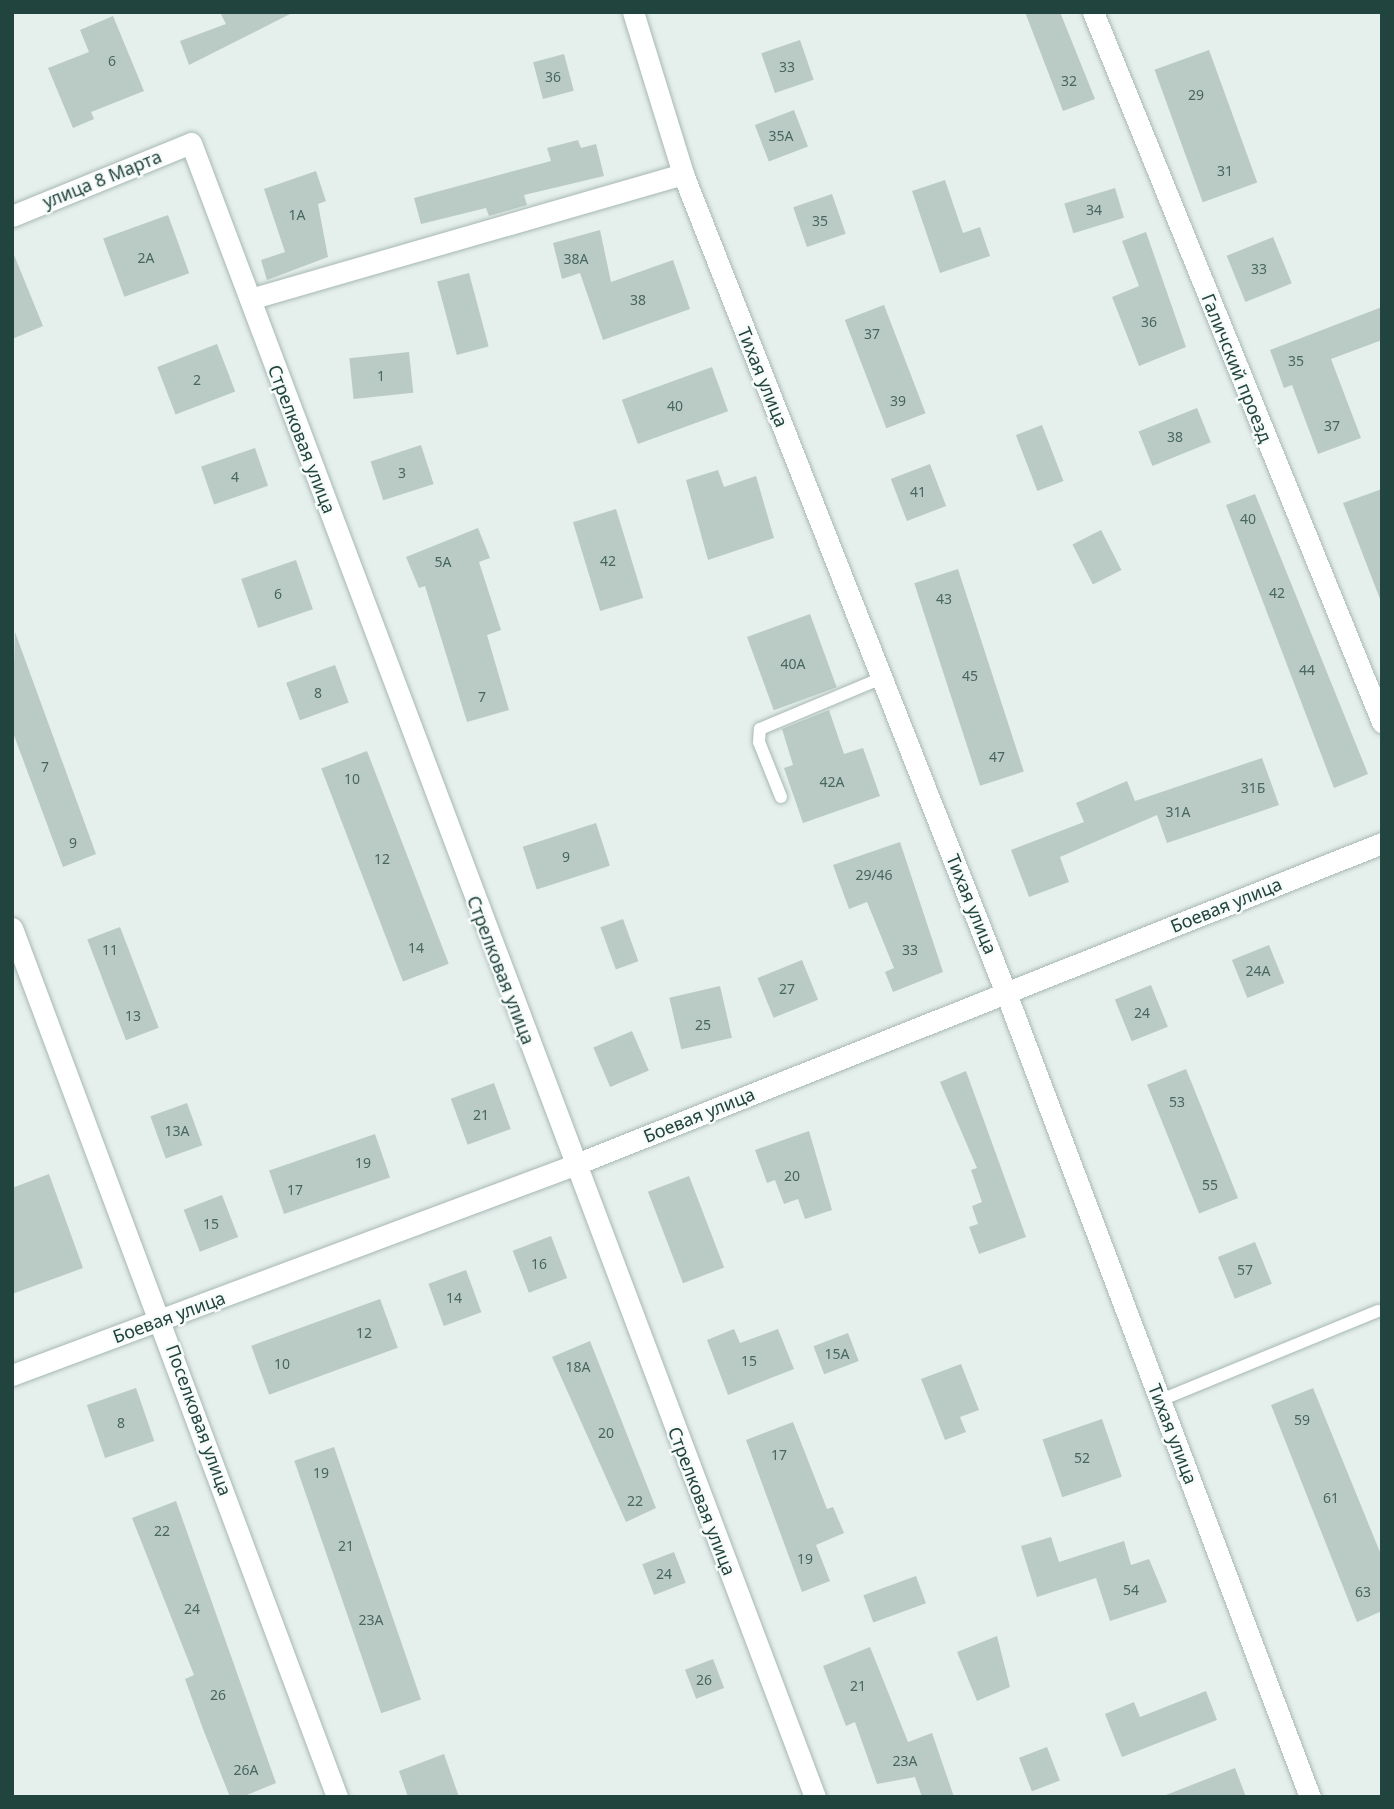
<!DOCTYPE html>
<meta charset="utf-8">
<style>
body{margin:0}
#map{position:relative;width:1394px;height:1809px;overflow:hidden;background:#e5efec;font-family:"Noto Sans",sans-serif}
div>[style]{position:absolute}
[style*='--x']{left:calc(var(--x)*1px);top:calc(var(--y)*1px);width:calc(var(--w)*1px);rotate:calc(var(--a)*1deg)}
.building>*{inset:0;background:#bacbc5;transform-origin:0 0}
.roads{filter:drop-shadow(0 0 2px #a7b8b4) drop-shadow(0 0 2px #a7b8b4)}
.service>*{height:12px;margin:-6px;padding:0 6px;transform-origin:6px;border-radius:6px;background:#fff}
.minor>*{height:21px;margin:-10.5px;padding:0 10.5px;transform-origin:10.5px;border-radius:10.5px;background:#fff}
.tertiary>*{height:21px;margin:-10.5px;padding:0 10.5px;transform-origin:10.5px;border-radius:10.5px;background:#fff}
span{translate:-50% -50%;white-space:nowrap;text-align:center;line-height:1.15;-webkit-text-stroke:5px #f6fbf9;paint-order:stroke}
.number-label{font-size:14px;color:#486660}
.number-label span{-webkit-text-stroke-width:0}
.street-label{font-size:18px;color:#22443e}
.frame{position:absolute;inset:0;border:14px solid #22443e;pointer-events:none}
</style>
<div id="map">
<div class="building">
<i style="clip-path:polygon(220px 12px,294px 12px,189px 65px,180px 41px,226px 24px)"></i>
<i style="clip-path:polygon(1025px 12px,1060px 12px,1095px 99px,1063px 111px)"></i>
<i style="clip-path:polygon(113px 16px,144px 91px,91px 112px,94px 119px,73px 128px,48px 68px,89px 52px,80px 30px)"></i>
<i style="left:800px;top:40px;width:42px;height:41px;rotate:71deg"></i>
<i style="left:1209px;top:50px;width:141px;height:58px;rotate:70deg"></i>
<i style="left:564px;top:54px;width:38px;height:32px;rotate:75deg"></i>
<i style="left:794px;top:110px;width:39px;height:42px;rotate:69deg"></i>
<i style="clip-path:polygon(578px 140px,581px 148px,596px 144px,604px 176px,524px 195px,527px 205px,489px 216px,486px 208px,421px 224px,414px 198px,551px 161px,547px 148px)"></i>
<i style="clip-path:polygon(316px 171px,326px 201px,318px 204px,328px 257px,267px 280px,261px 260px,285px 252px,264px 189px)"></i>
<i style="clip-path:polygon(945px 180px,963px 233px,980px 227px,990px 256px,940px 273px,912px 191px)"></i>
<i style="left:1115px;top:188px;width:31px;height:53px;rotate:73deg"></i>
<i style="left:832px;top:194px;width:42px;height:41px;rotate:71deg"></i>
<i style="left:168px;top:215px;width:62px;height:69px;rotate:70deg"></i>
<i style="clip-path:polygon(600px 230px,611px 282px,673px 260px,690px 309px,603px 340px,580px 273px,562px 279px,553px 243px)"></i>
<i style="clip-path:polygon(1146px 232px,1186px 347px,1139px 366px,1112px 297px,1139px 286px,1122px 241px)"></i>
<i style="left:1273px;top:237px;width:50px;height:50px;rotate:68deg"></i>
<i style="clip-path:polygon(12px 250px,43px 326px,12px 339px)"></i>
<i style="left:469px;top:273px;width:76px;height:33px;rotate:75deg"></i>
<i style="left:884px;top:305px;width:116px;height:42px;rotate:69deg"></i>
<i style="clip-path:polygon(1382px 307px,1382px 340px,1331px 359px,1361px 438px,1318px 454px,1292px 385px,1284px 388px,1270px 350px)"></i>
<i style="left:217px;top:344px;width:51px;height:64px;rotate:69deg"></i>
<i style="left:409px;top:352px;width:41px;height:60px;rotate:84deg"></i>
<i style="left:712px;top:367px;width:47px;height:96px;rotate:70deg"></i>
<i style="left:1197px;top:408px;width:37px;height:63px;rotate:68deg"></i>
<i style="left:1042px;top:425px;width:60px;height:28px;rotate:69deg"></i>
<i style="left:421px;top:445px;width:41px;height:53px;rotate:72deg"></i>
<i style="left:255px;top:448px;width:40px;height:57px;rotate:71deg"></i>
<i style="left:930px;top:464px;width:45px;height:42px;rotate:69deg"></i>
<i style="clip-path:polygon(718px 470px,724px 487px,756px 476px,774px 538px,708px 560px,686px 480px)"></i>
<i style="clip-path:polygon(1382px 489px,1382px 599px,1380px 599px,1343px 503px)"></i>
<i style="clip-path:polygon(1255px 494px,1368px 774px,1334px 788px,1226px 505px)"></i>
<i style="left:616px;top:509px;width:93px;height:45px;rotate:73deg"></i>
<i style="clip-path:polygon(478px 528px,490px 558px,479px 562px,501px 630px,487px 635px,509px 710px,467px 722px,425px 586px,419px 588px,406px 557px)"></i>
<i style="left:1101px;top:530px;width:45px;height:32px;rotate:63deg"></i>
<i style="left:296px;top:560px;width:52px;height:58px;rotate:71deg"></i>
<i style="left:958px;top:569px;width:213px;height:46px;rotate:72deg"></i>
<i style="left:810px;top:614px;width:78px;height:67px;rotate:70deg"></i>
<i style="clip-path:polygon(15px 632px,96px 854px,63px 867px,12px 730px)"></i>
<i style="left:335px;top:665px;width:40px;height:52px;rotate:70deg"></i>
<i style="clip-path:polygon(829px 710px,844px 754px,863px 748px,880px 796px,803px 823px,784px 768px,793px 765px,782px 729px)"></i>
<i style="left:367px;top:751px;width:228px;height:49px;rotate:69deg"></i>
<i style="clip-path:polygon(1262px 758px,1279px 805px,1167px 843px,1157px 815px,1060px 857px,1069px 882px,1029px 897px,1011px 850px,1084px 822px,1076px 803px,1127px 781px,1135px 801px)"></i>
<i style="left:596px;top:823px;width:45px;height:77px;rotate:72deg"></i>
<i style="clip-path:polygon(900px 842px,943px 972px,893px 992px,885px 972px,894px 968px,867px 902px,849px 909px,833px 865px)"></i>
<i style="left:623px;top:919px;width:45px;height:24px;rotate:70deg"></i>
<i style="left:120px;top:927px;width:108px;height:35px;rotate:69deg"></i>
<i style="left:1269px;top:945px;width:41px;height:40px;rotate:68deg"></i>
<i style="left:802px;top:960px;width:43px;height:48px;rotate:68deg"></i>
<i style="left:1151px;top:985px;width:45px;height:39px;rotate:68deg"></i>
<i style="left:720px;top:986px;width:53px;height:52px;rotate:77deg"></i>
<i style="left:632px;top:1031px;width:43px;height:42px;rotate:67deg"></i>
<i style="left:1186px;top:1069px;width:139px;height:42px;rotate:68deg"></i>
<i style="clip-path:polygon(966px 1071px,1026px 1237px,979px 1254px,969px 1227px,978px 1224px,972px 1206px,982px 1202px,971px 1170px,977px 1168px,940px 1082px)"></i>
<i style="left:494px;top:1083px;width:49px;height:46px;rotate:70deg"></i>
<i style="left:187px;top:1103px;width:45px;height:39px;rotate:70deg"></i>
<i style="clip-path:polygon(809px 1131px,832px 1210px,805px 1219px,798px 1199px,784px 1204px,775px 1180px,767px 1183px,755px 1150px)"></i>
<i style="left:375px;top:1134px;width:46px;height:112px;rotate:71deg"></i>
<i style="clip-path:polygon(49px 1174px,83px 1268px,12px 1294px,12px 1188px)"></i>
<i style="left:689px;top:1176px;width:98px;height:44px;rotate:69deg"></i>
<i style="left:222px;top:1195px;width:45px;height:41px;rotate:69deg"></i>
<i style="left:551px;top:1236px;width:45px;height:41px;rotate:69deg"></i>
<i style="left:1255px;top:1242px;width:45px;height:40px;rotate:68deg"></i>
<i style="left:466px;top:1270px;width:45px;height:40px;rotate:70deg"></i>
<i style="left:380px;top:1299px;width:52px;height:137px;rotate:70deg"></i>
<i style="clip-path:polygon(734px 1329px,740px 1343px,778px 1329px,794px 1369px,728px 1395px,707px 1340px)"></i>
<i style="left:848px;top:1333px;width:30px;height:37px;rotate:69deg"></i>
<i style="clip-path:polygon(590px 1341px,656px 1508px,626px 1522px,552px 1357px)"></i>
<i style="clip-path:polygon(961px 1364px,979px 1410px,960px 1417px,966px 1432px,945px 1440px,921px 1379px)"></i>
<i style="left:136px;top:1388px;width:56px;height:52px;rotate:71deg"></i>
<i style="clip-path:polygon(1313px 1388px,1382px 1557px,1382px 1611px,1357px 1622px,1271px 1405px)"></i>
<i style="left:1102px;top:1419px;width:61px;height:63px;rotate:71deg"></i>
<i style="clip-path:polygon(793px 1422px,827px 1509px,833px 1507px,844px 1533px,816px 1545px,830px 1581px,802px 1592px,746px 1440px)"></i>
<i style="left:334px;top:1447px;width:267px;height:42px;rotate:71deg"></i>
<i style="clip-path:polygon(176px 1501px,276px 1783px,242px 1797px,230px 1797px,203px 1729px,185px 1679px,194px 1675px,132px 1518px)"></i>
<i style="clip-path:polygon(1051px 1537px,1059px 1562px,1124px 1541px,1131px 1565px,1149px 1559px,1167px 1602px,1110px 1621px,1096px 1578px,1037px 1597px,1021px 1546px)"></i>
<i style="left:674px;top:1552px;width:33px;height:34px;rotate:69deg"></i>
<i style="left:916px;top:1576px;width:29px;height:56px;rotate:70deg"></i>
<i style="clip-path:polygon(997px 1636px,1010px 1687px,977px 1701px,957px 1652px)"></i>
<i style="clip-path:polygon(870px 1647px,908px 1742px,932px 1733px,954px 1797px,922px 1797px,915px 1777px,877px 1784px,855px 1722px,846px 1726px,823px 1666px)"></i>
<i style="left:713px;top:1659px;width:31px;height:30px;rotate:69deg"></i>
<i style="clip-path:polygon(1206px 1691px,1217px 1720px,1122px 1757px,1105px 1714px,1134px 1702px,1140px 1717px)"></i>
<i style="left:1047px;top:1747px;width:36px;height:30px;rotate:69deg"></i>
<i style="clip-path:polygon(444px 1754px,459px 1797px,408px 1797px,399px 1771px)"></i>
<i style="clip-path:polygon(1235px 1768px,1246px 1797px,1166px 1797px,1166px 1795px)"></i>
</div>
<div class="roads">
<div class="service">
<i style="--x:781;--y:797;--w:59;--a:-111.8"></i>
<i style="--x:759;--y:742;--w:13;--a:-86"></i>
<i style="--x:760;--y:729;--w:132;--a:-22.7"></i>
<i style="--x:1161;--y:1400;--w:235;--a:-22.3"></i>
</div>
<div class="minor">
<i style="--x:633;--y:12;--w:170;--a:72.8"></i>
<i style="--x:683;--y:174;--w:880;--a:68.48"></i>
<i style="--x:1006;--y:993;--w:860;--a:69.29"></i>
<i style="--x:1093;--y:12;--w:767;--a:67.85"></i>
<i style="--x:12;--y:216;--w:193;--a:-22.2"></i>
<i style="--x:191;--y:143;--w:1768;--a:69.33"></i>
<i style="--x:250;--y:299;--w:451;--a:-16.1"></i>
<i style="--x:12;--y:928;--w:928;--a:69.49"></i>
</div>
<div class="tertiary">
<i style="--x:12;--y:1375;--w:600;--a:-20.49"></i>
<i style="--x:574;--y:1165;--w:870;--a:-21.73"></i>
</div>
</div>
<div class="number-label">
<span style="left:112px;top:61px">6</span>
<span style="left:787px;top:67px">33</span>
<span style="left:553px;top:77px">36</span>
<span style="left:1069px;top:81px">32</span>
<span style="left:1196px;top:95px">29</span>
<span style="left:781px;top:136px">35А</span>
<span style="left:1225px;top:171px">31</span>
<span style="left:1094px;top:210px">34</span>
<span style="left:297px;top:215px">1А</span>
<span style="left:820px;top:221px">35</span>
<span style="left:146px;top:258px">2А</span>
<span style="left:576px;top:259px">38А</span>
<span style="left:1259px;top:269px">33</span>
<span style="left:638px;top:300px">38</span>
<span style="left:1149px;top:322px">36</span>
<span style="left:872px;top:334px">37</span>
<span style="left:1296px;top:361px">35</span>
<span style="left:381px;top:376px">1</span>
<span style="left:197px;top:380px">2</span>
<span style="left:898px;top:401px">39</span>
<span style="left:675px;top:406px">40</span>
<span style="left:1332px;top:426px">37</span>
<span style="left:1175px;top:437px">38</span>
<span style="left:402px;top:473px">3</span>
<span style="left:235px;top:477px">4</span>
<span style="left:918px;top:492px">41</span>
<span style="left:1248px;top:519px">40</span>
<span style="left:608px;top:561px">42</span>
<span style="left:443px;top:562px">5А</span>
<span style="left:1277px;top:593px">42</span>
<span style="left:278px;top:594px">6</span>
<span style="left:944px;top:599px">43</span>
<span style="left:793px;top:664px">40А</span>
<span style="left:1307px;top:670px">44</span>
<span style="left:970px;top:676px">45</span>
<span style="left:318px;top:693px">8</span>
<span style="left:482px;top:697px">7</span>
<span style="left:997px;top:757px">47</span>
<span style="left:45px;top:767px">7</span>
<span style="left:352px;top:779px">10</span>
<span style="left:832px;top:782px">42А</span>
<span style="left:1253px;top:788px">31Б</span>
<span style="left:1178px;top:812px">31А</span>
<span style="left:73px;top:843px">9</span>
<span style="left:566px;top:857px">9</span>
<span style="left:382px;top:859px">12</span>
<span style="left:874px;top:875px">29/46</span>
<span style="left:416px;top:948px">14</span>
<span style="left:110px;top:950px">11</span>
<span style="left:910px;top:950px">33</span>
<span style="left:1258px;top:971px">24А</span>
<span style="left:787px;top:989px">27</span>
<span style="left:1142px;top:1013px">24</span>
<span style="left:133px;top:1016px">13</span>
<span style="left:703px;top:1025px">25</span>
<span style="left:1177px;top:1102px">53</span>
<span style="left:481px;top:1115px">21</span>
<span style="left:177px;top:1131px">13А</span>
<span style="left:363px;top:1163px">19</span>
<span style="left:792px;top:1176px">20</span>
<span style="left:1210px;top:1185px">55</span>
<span style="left:295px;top:1190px">17</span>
<span style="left:211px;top:1224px">15</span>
<span style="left:539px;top:1264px">16</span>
<span style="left:1245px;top:1270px">57</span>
<span style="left:454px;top:1298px">14</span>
<span style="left:364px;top:1333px">12</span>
<span style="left:837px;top:1354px">15А</span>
<span style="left:749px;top:1361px">15</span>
<span style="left:282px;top:1364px">10</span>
<span style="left:578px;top:1367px">18А</span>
<span style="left:1302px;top:1420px">59</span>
<span style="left:121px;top:1423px">8</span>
<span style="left:606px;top:1433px">20</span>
<span style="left:779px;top:1455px">17</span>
<span style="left:1082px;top:1458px">52</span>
<span style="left:321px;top:1473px">19</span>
<span style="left:1331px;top:1498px">61</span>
<span style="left:635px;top:1501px">22</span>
<span style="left:162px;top:1531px">22</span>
<span style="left:346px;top:1546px">21</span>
<span style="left:805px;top:1559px">19</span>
<span style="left:664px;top:1574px">24</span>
<span style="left:1131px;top:1590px">54</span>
<span style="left:1363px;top:1592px">63</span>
<span style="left:192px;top:1609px">24</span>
<span style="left:371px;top:1620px">23А</span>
<span style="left:704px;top:1680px">26</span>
<span style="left:858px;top:1686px">21</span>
<span style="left:218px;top:1695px">26</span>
<span style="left:905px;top:1761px">23А</span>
<span style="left:246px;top:1770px">26А</span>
</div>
<div class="street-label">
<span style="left:102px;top:179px;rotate:-22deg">улица 8 Марта</span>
<span style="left:1237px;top:368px;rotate:68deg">Галичский проезд</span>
<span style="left:763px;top:377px;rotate:68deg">Тихая улица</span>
<span style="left:302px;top:439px;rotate:69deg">Стрелковая улица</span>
<span style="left:972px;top:904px;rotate:68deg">Тихая улица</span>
<span style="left:1226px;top:905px;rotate:-22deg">Боевая улица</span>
<span style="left:501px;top:970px;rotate:69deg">Стрелковая улица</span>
<span style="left:699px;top:1115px;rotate:-22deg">Боевая улица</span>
<span style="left:169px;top:1317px;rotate:-20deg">Боевая улица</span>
<span style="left:199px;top:1420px;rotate:70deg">Поселковая улица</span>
<span style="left:1173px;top:1434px;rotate:69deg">Тихая улица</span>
<span style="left:702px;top:1501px;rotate:69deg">Стрелковая улица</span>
</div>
<div class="frame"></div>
</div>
